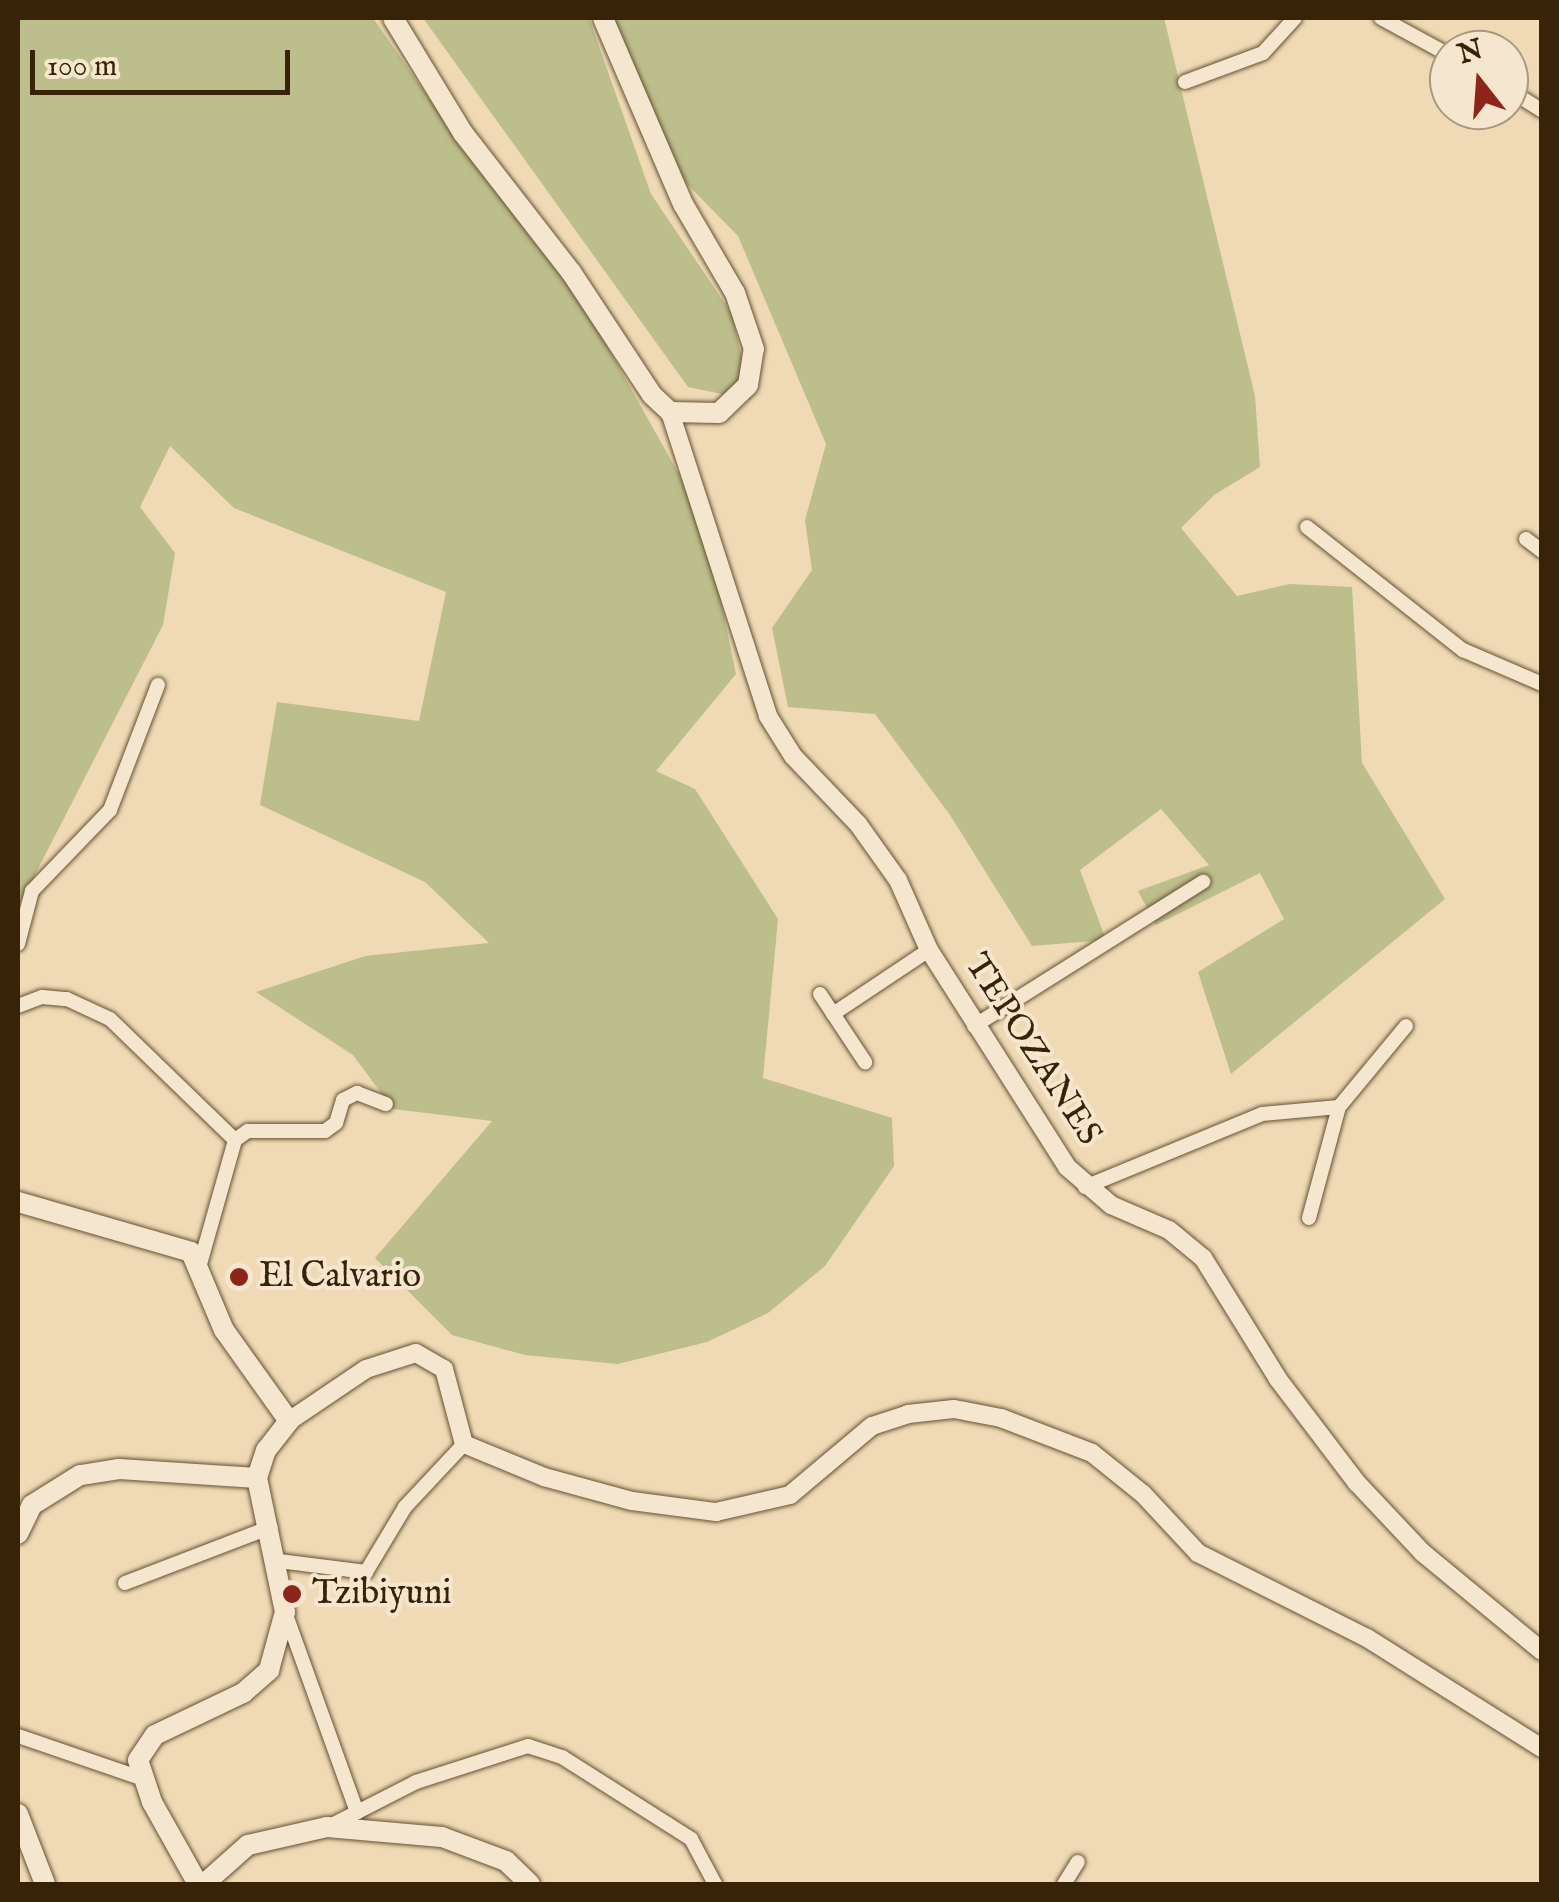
<!DOCTYPE html>
<style>
body{margin:0}
#map{position:relative;width:1559px;height:1902px;overflow:hidden;background:#efdab5;font-family:"IM FELL English",serif}
div>[style]{position:absolute}
[style*='--x']{left:calc(var(--x)*1px);top:calc(var(--y)*1px);width:calc(var(--w)*1px);rotate:calc(var(--a)*1deg)}
.green>*{inset:0;background:#bcbe8b}
.roads{filter:drop-shadow(0 0 2px #665133) drop-shadow(0 0 2px #665133)}
.minor>*{height:14px;margin:-7px;padding:0 7px;transform-origin:7px;border-radius:7px;background:#f5e7cf}
.tertiary>*{height:18px;margin:-9px;padding:0 9px;transform-origin:9px;border-radius:9px;background:#f5e7cf}
.secondary>*{height:20px;margin:-10px;padding:0 10px;transform-origin:10px;border-radius:10px;background:#f5e7cf}
.dots>*{width:28px;height:28px;translate:-50% -50%;box-sizing:border-box;border:5px solid #f5e7cf;border-radius:50%}
span{translate:-50% -50%;white-space:nowrap;text-align:center;line-height:1.15;-webkit-text-stroke:8px #f5e7cf;paint-order:stroke}
.street-label{font-size:35px;color:#392308}
.poi-label{font-size:35px;color:#392308}
.left{translate:0 -50%;text-align:left}
.frame{position:absolute;inset:0;border:20px solid #392308;pointer-events:none}
.north{position:absolute;left:1429px;top:30px;width:100px;height:100px;box-sizing:border-box;background:#f5e7cf;border:2px solid #aa997f;border-radius:50%;rotate:343deg;font-size:28px;font-weight:700;line-height:40px;text-align:center;color:#392308}
.north::after{content:'';display:block;margin:auto;width:35px;height:45px;background:#8f2418;clip-path:polygon(50% 0,100% 100%,50% 72%,0 100%)}
.scale{position:absolute;left:30px;top:50px;width:260px;height:45px;box-sizing:border-box;border:5px solid #392308;border-top:0;padding-left:12px;font-size:30px;line-height:35px;white-space:nowrap;color:#392308;-webkit-text-stroke:8px #f5e7cf;paint-order:stroke}
</style>
<div id="map">
<div class="green">
<i style="clip-path:polygon(18px 18px,373px 18px,465px 150px,564px 269px,704px 519px,736px 674px,656px 771px,695px 789px,778px 919px,763px 1078px,892px 1118px,894px 1166px,825px 1266px,768px 1313px,707px 1342px,618px 1364px,525px 1355px,452px 1335px,375px 1258px,492px 1121px,393px 1109px,353px 1055px,256px 992px,365px 956px,489px 943px,425px 882px,260px 805px,277px 702px,419px 721px,446px 592px,234px 508px,170px 446px,140px 507px,175px 553px,163px 625px,18px 908px)"></i>
<i style="clip-path:polygon(423px 18px,589px 18px,651px 194px,732px 314px,751px 400px,688px 387px)"></i>
<i style="clip-path:polygon(598px 18px,1164px 18px,1255px 396px,1260px 467px,1214px 495px,1181px 528px,1237px 596px,1289px 584px,1352px 587px,1362px 763px,1445px 899px,1231px 1074px,1198px 972px,1284px 919px,1260px 873px,1156px 925px,1138px 891px,1209px 865px,1161px 809px,1080px 870px,1106px 940px,1032px 946px,950px 815px,875px 714px,788px 707px,772px 628px,812px 570px,805px 520px,826px 444px,738px 236px,643px 139px)"></i>
</div>
<div class="roads">
<div class="minor">
<i style="--x:1381;--y:18;--w:77;--a:28.6"></i>
<i style="--x:1185;--y:82;--w:83;--a:-20.4"></i>
<i style="--x:1263;--y:53;--w:47;--a:-47.6"></i>
<i style="--x:1509;--y:90;--w:39;--a:32"></i>
<i style="--x:1307;--y:527;--w:199;--a:38.3"></i>
<i style="--x:1463;--y:650;--w:86;--a:23.3"></i>
<i style="--x:1526;--y:539;--w:20;--a:37"></i>
<i style="--x:18;--y:944;--w:55;--a:-75.2"></i>
<i style="--x:32;--y:891;--w:112;--a:-46.1"></i>
<i style="--x:110;--y:810;--w:134;--a:-69"></i>
<i style="--x:820;--y:994;--w:82;--a:56.5"></i>
<i style="--x:18;--y:1006;--w:26;--a:-21"></i>
<i style="--x:42;--y:997;--w:25;--a:5"></i>
<i style="--x:67;--y:999;--w:47;--a:24.9"></i>
<i style="--x:110;--y:1019;--w:174;--a:44.1"></i>
<i style="--x:833;--y:1014;--w:115;--a:-33.7"></i>
<i style="--x:974;--y:1026;--w:271;--a:-32.2"></i>
<i style="--x:235;--y:1140;--w:16;--a:-35"></i>
<i style="--x:248;--y:1131;--w:77;--a:0"></i>
<i style="--x:325;--y:1131;--w:14;--a:-36"></i>
<i style="--x:336;--y:1123;--w:24;--a:-73"></i>
<i style="--x:343;--y:1100;--w:16;--a:-27"></i>
<i style="--x:357;--y:1093;--w:31;--a:21"></i>
<i style="--x:1085;--y:1187;--w:191;--a:-22.4"></i>
<i style="--x:1262;--y:1114;--w:77;--a:-5.2"></i>
<i style="--x:1339;--y:1107;--w:105;--a:-50.4"></i>
<i style="--x:1309;--y:1218;--w:115;--a:-74.9"></i>
<i style="--x:200;--y:1264;--w:129;--a:-74.2"></i>
<i style="--x:279;--y:1561;--w:88;--a:7.2"></i>
<i style="--x:366;--y:1572;--w:76;--a:-59"></i>
<i style="--x:405;--y:1507;--w:86;--a:-46.9"></i>
<i style="--x:125;--y:1583;--w:156;--a:-21"></i>
<i style="--x:285;--y:1612;--w:213;--a:70.2"></i>
<i style="--x:18;--y:1736;--w:130;--a:18.9"></i>
<i style="--x:328;--y:1827;--w:99;--a:-27.1"></i>
<i style="--x:416;--y:1782;--w:118;--a:-17.8"></i>
<i style="--x:528;--y:1746;--w:36;--a:18"></i>
<i style="--x:562;--y:1757;--w:153;--a:32.4"></i>
<i style="--x:691;--y:1839;--w:51;--a:61.9"></i>
<i style="--x:1064;--y:1884;--w:26;--a:-58"></i>
</div>
<div class="tertiary">
<i style="--x:670;--y:412;--w:319;--a:72.1"></i>
<i style="--x:768;--y:716;--w:47;--a:58"></i>
<i style="--x:793;--y:756;--w:94;--a:46.3"></i>
<i style="--x:858;--y:824;--w:69;--a:54.5"></i>
<i style="--x:898;--y:880;--w:77;--a:66.1"></i>
<i style="--x:929;--y:950;--w:257;--a:57.5"></i>
<i style="--x:1067;--y:1167;--w:58;--a:40.8"></i>
<i style="--x:1111;--y:1205;--w:63;--a:23.3"></i>
<i style="--x:1169;--y:1230;--w:44;--a:39.5"></i>
<i style="--x:1203;--y:1258;--w:142;--a:58.2"></i>
<i style="--x:1278;--y:1379;--w:131;--a:52.8"></i>
<i style="--x:1357;--y:1483;--w:96;--a:46.7"></i>
<i style="--x:1423;--y:1553;--w:154;--a:39.5"></i>
<i style="--x:289;--y:1421;--w:93;--a:-34"></i>
<i style="--x:366;--y:1369;--w:52;--a:-17.7"></i>
<i style="--x:416;--y:1353;--w:32;--a:30"></i>
<i style="--x:444;--y:1369;--w:78;--a:75.1"></i>
<i style="--x:464;--y:1444;--w:87;--a:22.4"></i>
<i style="--x:544;--y:1477;--w:91;--a:15.3"></i>
<i style="--x:632;--y:1501;--w:85;--a:7.5"></i>
<i style="--x:716;--y:1512;--w:76;--a:-12.9"></i>
<i style="--x:790;--y:1495;--w:107;--a:-40.1"></i>
<i style="--x:872;--y:1426;--w:38;--a:-18"></i>
<i style="--x:908;--y:1414;--w:46;--a:-6.2"></i>
<i style="--x:954;--y:1409;--w:48;--a:10.8"></i>
<i style="--x:1001;--y:1418;--w:97;--a:21"></i>
<i style="--x:1092;--y:1453;--w:65;--a:38.8"></i>
<i style="--x:1143;--y:1494;--w:81;--a:47"></i>
<i style="--x:1198;--y:1553;--w:189;--a:26.7"></i>
<i style="--x:1367;--y:1638;--w:207;--a:32.2"></i>
</div>
<div class="secondary">
<i style="--x:393;--y:18;--w:135;--a:58.7"></i>
<i style="--x:463;--y:133;--w:176;--a:52.2"></i>
<i style="--x:571;--y:272;--w:147;--a:56.6"></i>
<i style="--x:652;--y:395;--w:25;--a:43"></i>
<i style="--x:670;--y:412;--w:49;--a:1.2"></i>
<i style="--x:719;--y:413;--w:40;--a:-44"></i>
<i style="--x:748;--y:385;--w:36;--a:-81"></i>
<i style="--x:754;--y:349;--w:59;--a:-108.7"></i>
<i style="--x:735;--y:293;--w:103;--a:-120.3"></i>
<i style="--x:683;--y:204;--w:202;--a:-113.3"></i>
<i style="--x:18;--y:1202;--w:180;--a:16.1"></i>
<i style="--x:191;--y:1252;--w:85;--a:67.1"></i>
<i style="--x:224;--y:1330;--w:112;--a:54.5"></i>
<i style="--x:289;--y:1421;--w:37;--a:128"></i>
<i style="--x:266;--y:1450;--w:29;--a:108"></i>
<i style="--x:257;--y:1478;--w:138;--a:-176.3"></i>
<i style="--x:119;--y:1469;--w:39;--a:171"></i>
<i style="--x:80;--y:1475;--w:57;--a:148"></i>
<i style="--x:32;--y:1505;--w:32;--a:116"></i>
<i style="--x:18;--y:1814;--w:75;--a:68.9"></i>
<i style="--x:198;--y:1884;--w:94;--a:-119.3"></i>
<i style="--x:152;--y:1802;--w:44;--a:-108.4"></i>
<i style="--x:138;--y:1760;--w:30;--a:-56"></i>
<i style="--x:155;--y:1735;--w:98;--a:-25.5"></i>
<i style="--x:243;--y:1693;--w:35;--a:-41"></i>
<i style="--x:269;--y:1670;--w:60;--a:-74.6"></i>
<i style="--x:285;--y:1612;--w:137;--a:-101.8"></i>
<i style="--x:204;--y:1884;--w:59;--a:-41.6"></i>
<i style="--x:248;--y:1845;--w:81;--a:-12.8"></i>
<i style="--x:327;--y:1827;--w:115;--a:5"></i>
<i style="--x:442;--y:1837;--w:68;--a:20.6"></i>
<i style="--x:506;--y:1861;--w:33;--a:44"></i>
</div>
</div>
<div class="dots">
<i style="left:239px;top:1277px;background:#8f2418"></i>
<i style="left:292px;top:1594px;background:#8f2418"></i>
</div>
<div class="street-label">
<span style="left:1032px;top:1050px;rotate:57deg">TEPOZANES</span>
</div>
<div class="poi-label">
<span class="left" style="left:259px;top:1277px">El Calvario</span>
<span class="left" style="left:312px;top:1594px">Tzibiyuni</span>
</div>
<div class="frame"></div>
<div class="north">N</div>
<div class="scale">100 m</div>
</div>
